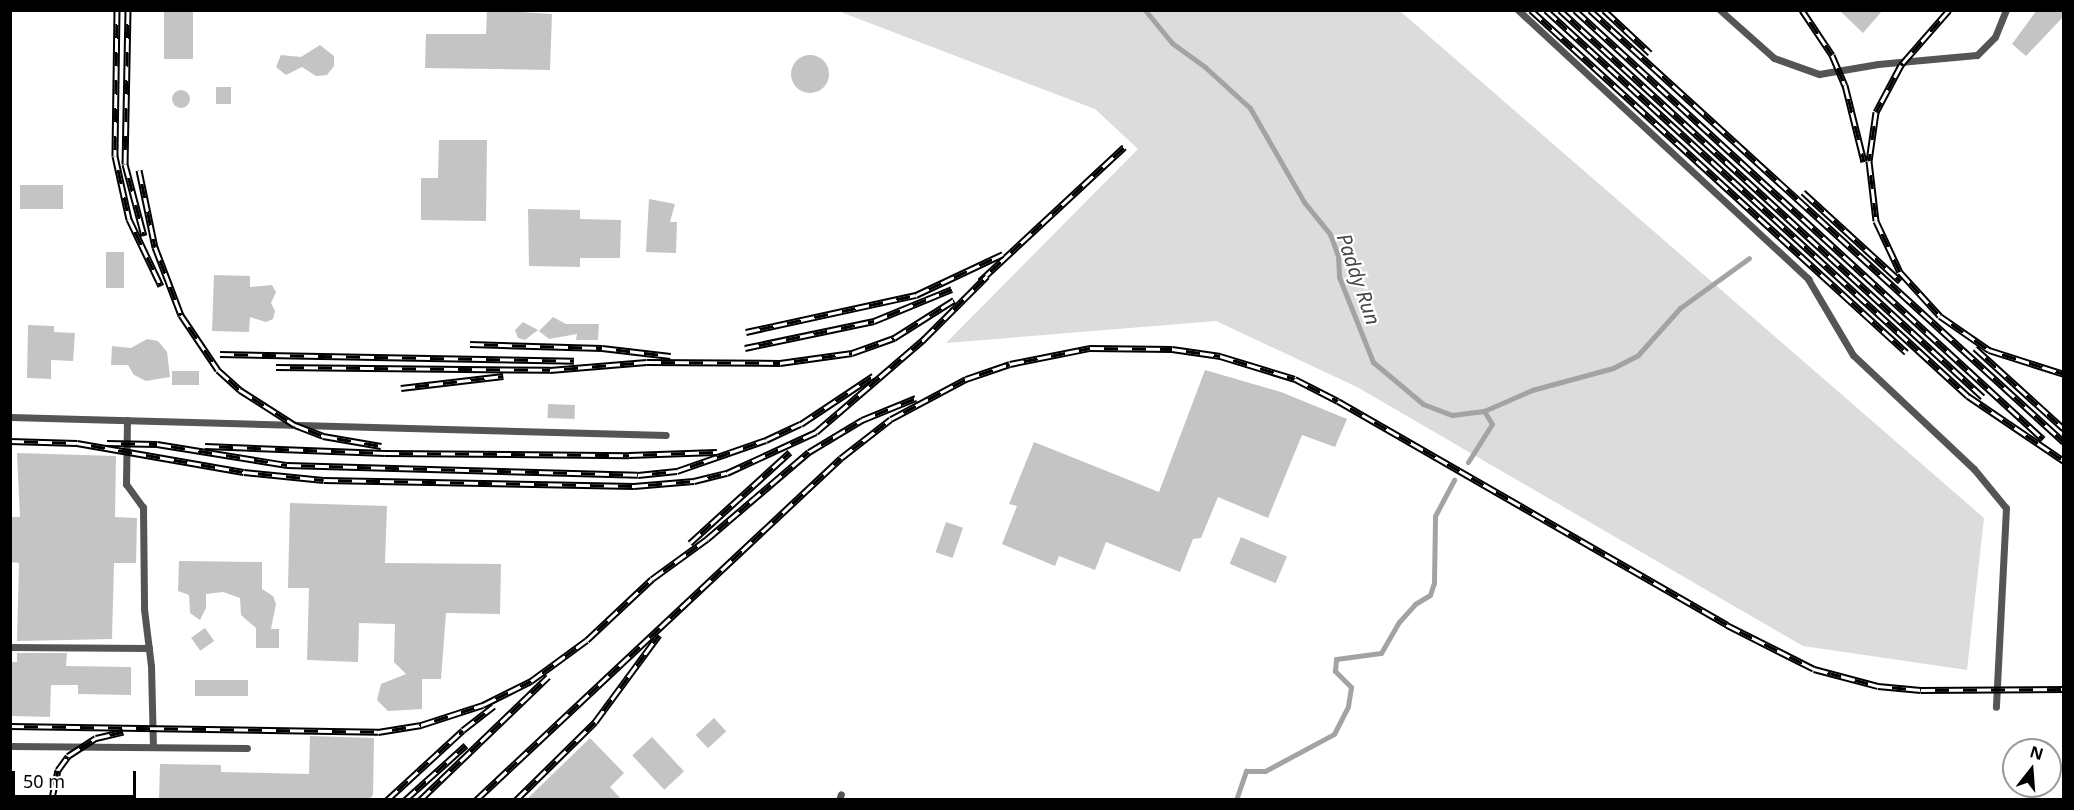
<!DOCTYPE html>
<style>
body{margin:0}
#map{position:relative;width:2074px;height:810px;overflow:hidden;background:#fff;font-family:"Noto Sans",sans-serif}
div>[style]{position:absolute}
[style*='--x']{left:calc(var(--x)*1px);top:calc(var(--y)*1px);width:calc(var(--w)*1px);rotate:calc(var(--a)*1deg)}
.green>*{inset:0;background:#dcdcdc}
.stream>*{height:5px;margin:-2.5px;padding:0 2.5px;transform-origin:2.5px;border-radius:2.5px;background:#a3a3a3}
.building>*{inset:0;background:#c4c4c4;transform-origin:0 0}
.round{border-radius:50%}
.service>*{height:7px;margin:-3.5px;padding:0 3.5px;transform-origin:3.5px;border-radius:3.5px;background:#555}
.rail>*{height:7px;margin-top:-3.5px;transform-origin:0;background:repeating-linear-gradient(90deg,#fff 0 14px,#000 0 28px);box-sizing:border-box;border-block:2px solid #000}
span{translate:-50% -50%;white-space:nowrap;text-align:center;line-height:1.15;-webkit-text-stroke:4.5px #fff;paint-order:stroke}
.water-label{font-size:20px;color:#444;font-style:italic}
.frame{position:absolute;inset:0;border:12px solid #000;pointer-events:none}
.north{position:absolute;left:2002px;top:738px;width:60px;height:60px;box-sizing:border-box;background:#fff;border:2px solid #999;border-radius:50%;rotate:17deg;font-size:16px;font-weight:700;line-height:24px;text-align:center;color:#000}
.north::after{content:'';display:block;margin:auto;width:21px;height:27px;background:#000;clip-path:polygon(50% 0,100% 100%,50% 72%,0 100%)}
.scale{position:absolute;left:12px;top:771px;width:124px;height:27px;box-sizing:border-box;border:3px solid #000;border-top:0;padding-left:8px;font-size:18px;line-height:21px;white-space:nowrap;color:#000;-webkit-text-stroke:4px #fff;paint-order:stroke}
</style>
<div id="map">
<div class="green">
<i style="clip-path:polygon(838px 11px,1400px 11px,1984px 518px,1967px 670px,1803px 646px,1357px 387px,1216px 321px,946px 343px,1138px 149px,1095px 109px)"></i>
</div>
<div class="stream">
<i style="--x:1145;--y:10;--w:43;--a:50.7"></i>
<i style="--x:1172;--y:43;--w:41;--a:36"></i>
<i style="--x:1205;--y:67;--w:61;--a:42.3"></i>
<i style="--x:1250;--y:108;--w:108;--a:60.1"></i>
<i style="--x:1304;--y:202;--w:41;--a:50.9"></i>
<i style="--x:1330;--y:234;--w:23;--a:70"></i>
<i style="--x:1338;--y:256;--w:21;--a:87"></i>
<i style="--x:1339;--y:277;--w:92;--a:68.2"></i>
<i style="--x:1373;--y:362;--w:65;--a:40"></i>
<i style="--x:1423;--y:404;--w:31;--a:21"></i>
<i style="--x:1452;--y:415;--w:32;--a:-7"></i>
<i style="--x:1484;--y:411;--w:15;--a:58"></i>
<i style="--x:1492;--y:424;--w:45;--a:122.3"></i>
<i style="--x:1484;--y:411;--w:52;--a:-23.6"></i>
<i style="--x:1532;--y:390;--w:84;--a:-15.2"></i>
<i style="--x:1613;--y:368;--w:28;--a:-27"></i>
<i style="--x:1638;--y:355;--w:63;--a:-48.2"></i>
<i style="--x:1680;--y:308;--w:85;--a:-35.9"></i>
<i style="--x:1236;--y:800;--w:31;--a:-71"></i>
<i style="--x:1246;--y:771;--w:19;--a:0"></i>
<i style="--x:1265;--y:771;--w:78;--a:-28.2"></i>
<i style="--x:1334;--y:734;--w:31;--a:-63"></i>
<i style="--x:1348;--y:706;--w:19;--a:-81"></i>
<i style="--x:1351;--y:687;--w:23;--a:-135"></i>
<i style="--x:1335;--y:671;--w:12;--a:-85"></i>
<i style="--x:1336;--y:659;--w:45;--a:-7.6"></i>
<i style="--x:1381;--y:653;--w:36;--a:-60"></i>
<i style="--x:1399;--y:622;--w:24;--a:-48"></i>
<i style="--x:1415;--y:604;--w:17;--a:-31"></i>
<i style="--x:1430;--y:595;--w:13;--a:-72"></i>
<i style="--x:1434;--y:583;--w:67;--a:-89.1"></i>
<i style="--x:1435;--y:516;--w:41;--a:-62.2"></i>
</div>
<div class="building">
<i style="left:164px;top:10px;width:29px;height:49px"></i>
<i style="clip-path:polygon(487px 10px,552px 14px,550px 70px,425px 68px,426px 34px,486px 34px)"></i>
<i style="clip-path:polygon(1839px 10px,1883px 10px,1863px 33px)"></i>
<i style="clip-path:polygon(2037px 10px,2064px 10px,2064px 16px,2026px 56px,2012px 44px)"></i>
<i style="clip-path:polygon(320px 45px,334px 56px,334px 66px,327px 75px,316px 76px,302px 67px,286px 75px,276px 67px,281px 55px,301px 57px)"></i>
<i class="round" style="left:791px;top:55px;width:38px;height:38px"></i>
<i style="left:216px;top:87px;width:15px;height:17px"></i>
<i class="round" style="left:172px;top:90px;width:18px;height:18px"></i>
<i style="clip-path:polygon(439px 140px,487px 140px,486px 221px,421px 220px,421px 178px,438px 178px)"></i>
<i style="left:20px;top:185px;width:43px;height:24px"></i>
<i style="clip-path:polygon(649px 199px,675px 204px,670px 222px,677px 222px,676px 253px,646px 252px)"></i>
<i style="clip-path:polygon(528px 209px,580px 210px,580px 219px,621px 220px,620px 258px,580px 258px,580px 267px,529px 266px)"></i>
<i style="left:106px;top:252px;width:18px;height:36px"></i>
<i style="clip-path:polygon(214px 275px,250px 276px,250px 287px,272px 285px,276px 292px,271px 303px,275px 311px,273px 319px,266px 322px,250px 317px,249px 332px,212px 331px)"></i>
<i style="clip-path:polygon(553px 317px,566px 324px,599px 324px,598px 340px,576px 340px,577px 334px,549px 339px,539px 331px)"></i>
<i style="clip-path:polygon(523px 322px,538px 330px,525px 340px,518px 338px,515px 330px)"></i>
<i style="clip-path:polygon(28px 325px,54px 326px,54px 332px,75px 333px,73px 361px,51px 360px,51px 379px,27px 378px)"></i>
<i style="clip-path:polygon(147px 339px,158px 341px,167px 352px,170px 377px,146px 381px,134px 375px,128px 365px,111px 365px,112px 346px,131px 348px)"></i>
<i style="clip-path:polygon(1205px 370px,1281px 392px,1347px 419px,1335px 447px,1302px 435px,1268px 518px,1218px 497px,1201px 538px,1193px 539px,1180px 572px,1106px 542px,1095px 570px,1059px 556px,1055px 566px,1002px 544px,1017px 506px,1009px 504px,1034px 442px,1159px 492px)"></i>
<i style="left:199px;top:371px;width:14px;height:27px;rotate:90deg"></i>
<i style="left:548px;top:404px;width:27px;height:14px;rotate:2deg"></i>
<i style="clip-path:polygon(17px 453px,116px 456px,115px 517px,137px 518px,136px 563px,114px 563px,112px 639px,17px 641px,19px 563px,10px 562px,10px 517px,20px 517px)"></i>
<i style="clip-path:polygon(290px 503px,387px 506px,385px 563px,501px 564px,500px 614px,446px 613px,441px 679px,422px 679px,422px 709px,388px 711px,377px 700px,381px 684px,406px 674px,394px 662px,395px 624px,359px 623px,358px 662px,307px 660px,309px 588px,288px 588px)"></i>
<i style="left:946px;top:522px;width:18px;height:32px;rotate:19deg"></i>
<i style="left:1241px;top:537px;width:50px;height:29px;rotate:23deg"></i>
<i style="clip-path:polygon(179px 561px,262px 562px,262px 589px,273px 596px,276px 604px,271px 629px,279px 629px,279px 648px,256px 648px,256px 628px,241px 615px,240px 598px,223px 592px,206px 594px,206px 608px,200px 620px,190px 613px,189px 595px,178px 591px)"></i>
<i style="left:205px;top:628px;width:16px;height:17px;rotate:55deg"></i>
<i style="clip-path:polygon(17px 653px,67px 653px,66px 666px,131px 667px,131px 695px,78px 694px,78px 685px,51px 685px,50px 717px,12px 716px,10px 662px,17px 662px)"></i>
<i style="left:195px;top:680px;width:53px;height:16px"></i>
<i style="left:714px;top:718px;width:18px;height:25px;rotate:47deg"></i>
<i style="clip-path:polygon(310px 736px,374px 738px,373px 795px,368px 800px,159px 800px,160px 764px,221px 765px,221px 772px,309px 774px)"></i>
<i style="left:652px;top:737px;width:47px;height:27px;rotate:47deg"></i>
<i style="clip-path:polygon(590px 738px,624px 773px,610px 787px,622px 800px,526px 800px)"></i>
</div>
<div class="service">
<i style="--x:1518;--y:10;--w:396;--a:42.8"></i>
<i style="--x:1808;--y:279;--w:88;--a:59.4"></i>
<i style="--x:1853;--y:355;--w:166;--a:43.3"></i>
<i style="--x:1974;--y:469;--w:50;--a:50.6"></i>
<i style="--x:2006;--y:508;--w:199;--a:92.9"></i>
<i style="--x:1720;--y:10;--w:72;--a:41.6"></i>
<i style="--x:1774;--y:58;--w:48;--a:19.6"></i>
<i style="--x:1819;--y:74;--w:60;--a:-9.6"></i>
<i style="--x:1878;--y:64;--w:99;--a:-5.2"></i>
<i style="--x:1977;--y:55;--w:25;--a:-45"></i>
<i style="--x:1995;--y:37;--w:29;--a:-68"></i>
<i style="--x:10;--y:417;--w:656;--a:1.57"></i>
<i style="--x:127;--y:420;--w:64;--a:90.9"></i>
<i style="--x:126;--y:484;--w:29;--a:54"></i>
<i style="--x:143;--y:507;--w:102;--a:89.4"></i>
<i style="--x:144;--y:609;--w:57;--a:83"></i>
<i style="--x:151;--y:666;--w:81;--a:88.6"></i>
<i style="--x:10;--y:647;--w:139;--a:0.4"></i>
<i style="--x:10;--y:746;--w:237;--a:0.5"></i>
<i style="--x:839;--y:800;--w:6;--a:-72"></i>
</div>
<div class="rail">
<i style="--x:117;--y:10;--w:146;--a:90.8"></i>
<i style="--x:115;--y:156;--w:65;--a:77.5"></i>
<i style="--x:129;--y:219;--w:74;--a:64.5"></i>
<i style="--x:128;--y:10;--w:154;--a:91.1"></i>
<i style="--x:125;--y:164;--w:74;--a:75.2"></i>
<i style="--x:1531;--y:10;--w:508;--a:42.36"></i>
<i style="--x:1546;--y:10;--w:572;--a:42.45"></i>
<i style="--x:1968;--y:396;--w:116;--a:34.1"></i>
<i style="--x:1560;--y:10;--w:573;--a:42.46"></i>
<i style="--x:1575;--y:10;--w:635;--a:42.51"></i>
<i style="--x:1590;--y:10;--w:641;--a:42.35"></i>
<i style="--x:1604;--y:10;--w:63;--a:43.1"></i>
<i style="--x:1802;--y:10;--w:54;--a:56.3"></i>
<i style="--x:1832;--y:55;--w:33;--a:67"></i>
<i style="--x:1845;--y:85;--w:79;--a:76.1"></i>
<i style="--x:1949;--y:10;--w:73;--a:131.1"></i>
<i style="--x:1901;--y:65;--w:53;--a:118"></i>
<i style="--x:1876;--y:112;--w:49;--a:98.1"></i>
<i style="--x:1869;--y:161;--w:60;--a:83.3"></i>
<i style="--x:1876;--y:221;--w:56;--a:64.8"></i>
<i style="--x:1900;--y:272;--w:59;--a:47.7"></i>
<i style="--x:1940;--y:316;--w:60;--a:34.8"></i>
<i style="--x:1989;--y:350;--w:79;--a:17.7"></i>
<i style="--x:139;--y:170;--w:79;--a:78.3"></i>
<i style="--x:155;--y:247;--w:73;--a:69.1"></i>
<i style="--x:181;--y:315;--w:66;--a:56.1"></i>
<i style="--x:218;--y:370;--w:30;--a:42"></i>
<i style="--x:240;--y:390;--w:65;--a:32.5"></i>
<i style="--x:295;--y:425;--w:30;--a:21"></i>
<i style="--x:323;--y:436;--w:59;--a:9.8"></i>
<i style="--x:1803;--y:192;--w:132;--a:42.5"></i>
<i style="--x:980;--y:281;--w:197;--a:-42.9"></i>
<i style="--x:746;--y:332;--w:174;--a:-12.3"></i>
<i style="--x:916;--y:295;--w:96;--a:-25.2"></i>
<i style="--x:470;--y:344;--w:132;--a:1.7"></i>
<i style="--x:602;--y:348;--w:69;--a:6.6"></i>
<i style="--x:745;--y:348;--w:132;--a:-11.8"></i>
<i style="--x:874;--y:321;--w:84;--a:-22.3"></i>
<i style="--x:1975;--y:348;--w:120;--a:42.3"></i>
<i style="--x:220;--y:354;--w:354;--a:1.1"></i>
<i style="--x:276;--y:367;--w:274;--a:0.6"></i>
<i style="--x:550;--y:370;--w:97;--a:-4.7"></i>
<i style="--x:647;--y:362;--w:133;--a:0.4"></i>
<i style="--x:780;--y:363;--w:73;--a:-7.9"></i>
<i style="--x:852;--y:353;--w:45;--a:-19.7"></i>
<i style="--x:894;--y:338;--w:71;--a:-32.3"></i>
<i style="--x:401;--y:388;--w:103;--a:-6.7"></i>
<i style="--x:10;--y:441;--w:67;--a:1.7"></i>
<i style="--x:77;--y:443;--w:169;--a:9.9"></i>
<i style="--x:244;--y:472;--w:80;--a:5.7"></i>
<i style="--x:324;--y:480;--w:310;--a:1.1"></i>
<i style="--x:634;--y:486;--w:60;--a:-4.8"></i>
<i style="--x:694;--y:481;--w:34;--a:-14"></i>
<i style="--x:727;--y:473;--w:98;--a:-24.7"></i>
<i style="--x:816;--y:432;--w:143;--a:-40.7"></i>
<i style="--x:924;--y:339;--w:89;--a:-45"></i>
<i style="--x:107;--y:443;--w:50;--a:1.1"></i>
<i style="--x:157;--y:444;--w:132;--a:9.2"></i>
<i style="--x:287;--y:465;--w:351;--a:1.6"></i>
<i style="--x:638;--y:475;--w:39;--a:-6"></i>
<i style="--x:677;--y:471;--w:94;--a:-19.2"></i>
<i style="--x:766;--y:440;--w:38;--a:-25"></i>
<i style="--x:801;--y:424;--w:87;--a:-33.7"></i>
<i style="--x:205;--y:446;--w:180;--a:2.2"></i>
<i style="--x:385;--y:453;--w:244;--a:0.5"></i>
<i style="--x:629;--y:455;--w:88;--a:-2"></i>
<i style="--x:690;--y:543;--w:135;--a:-42.3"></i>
<i style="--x:10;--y:726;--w:368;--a:0.9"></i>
<i style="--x:378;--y:732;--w:44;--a:-9.2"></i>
<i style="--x:421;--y:725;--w:65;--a:-17.9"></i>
<i style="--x:483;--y:705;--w:54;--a:-26.6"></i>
<i style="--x:531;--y:681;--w:69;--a:-36.2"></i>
<i style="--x:587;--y:640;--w:89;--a:-43.2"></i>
<i style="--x:652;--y:579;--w:68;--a:-36"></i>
<i style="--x:707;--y:539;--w:134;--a:-40.5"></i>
<i style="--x:809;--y:452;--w:62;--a:-31.1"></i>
<i style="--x:862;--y:420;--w:58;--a:-22.2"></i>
<i style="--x:52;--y:798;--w:29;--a:-78"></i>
<i style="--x:58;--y:770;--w:17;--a:-54"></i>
<i style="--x:68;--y:756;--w:33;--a:-33"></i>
<i style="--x:96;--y:738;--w:28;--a:-13"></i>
<i style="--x:387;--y:800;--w:103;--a:-42.6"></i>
<i style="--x:463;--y:730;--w:39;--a:-38"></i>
<i style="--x:405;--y:800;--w:82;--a:-42"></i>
<i style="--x:420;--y:800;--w:178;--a:-43.9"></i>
<i style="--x:476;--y:800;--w:500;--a:-43.14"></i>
<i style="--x:841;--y:458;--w:63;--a:-38"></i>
<i style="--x:891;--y:419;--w:85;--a:-28.1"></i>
<i style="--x:966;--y:379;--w:46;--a:-18.8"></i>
<i style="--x:1010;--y:364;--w:82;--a:-11.3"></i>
<i style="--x:1090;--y:348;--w:82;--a:0.7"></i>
<i style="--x:1172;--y:349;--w:49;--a:8.3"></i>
<i style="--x:1220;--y:356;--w:78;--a:17"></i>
<i style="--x:1295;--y:379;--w:48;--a:27.1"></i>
<i style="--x:1338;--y:401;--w:449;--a:29.9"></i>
<i style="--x:1727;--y:625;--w:97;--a:26.8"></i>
<i style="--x:1814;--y:669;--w:66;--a:14.9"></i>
<i style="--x:1878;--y:686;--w:43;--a:5.3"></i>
<i style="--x:1921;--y:690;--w:143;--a:-0.4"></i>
<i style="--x:516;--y:800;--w:111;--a:-44.6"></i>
<i style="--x:595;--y:722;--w:108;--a:-53.7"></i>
</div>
<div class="water-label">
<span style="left:1359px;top:279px;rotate:71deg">Paddy Run</span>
</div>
<div class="frame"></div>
<div class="north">N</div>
<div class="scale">50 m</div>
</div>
